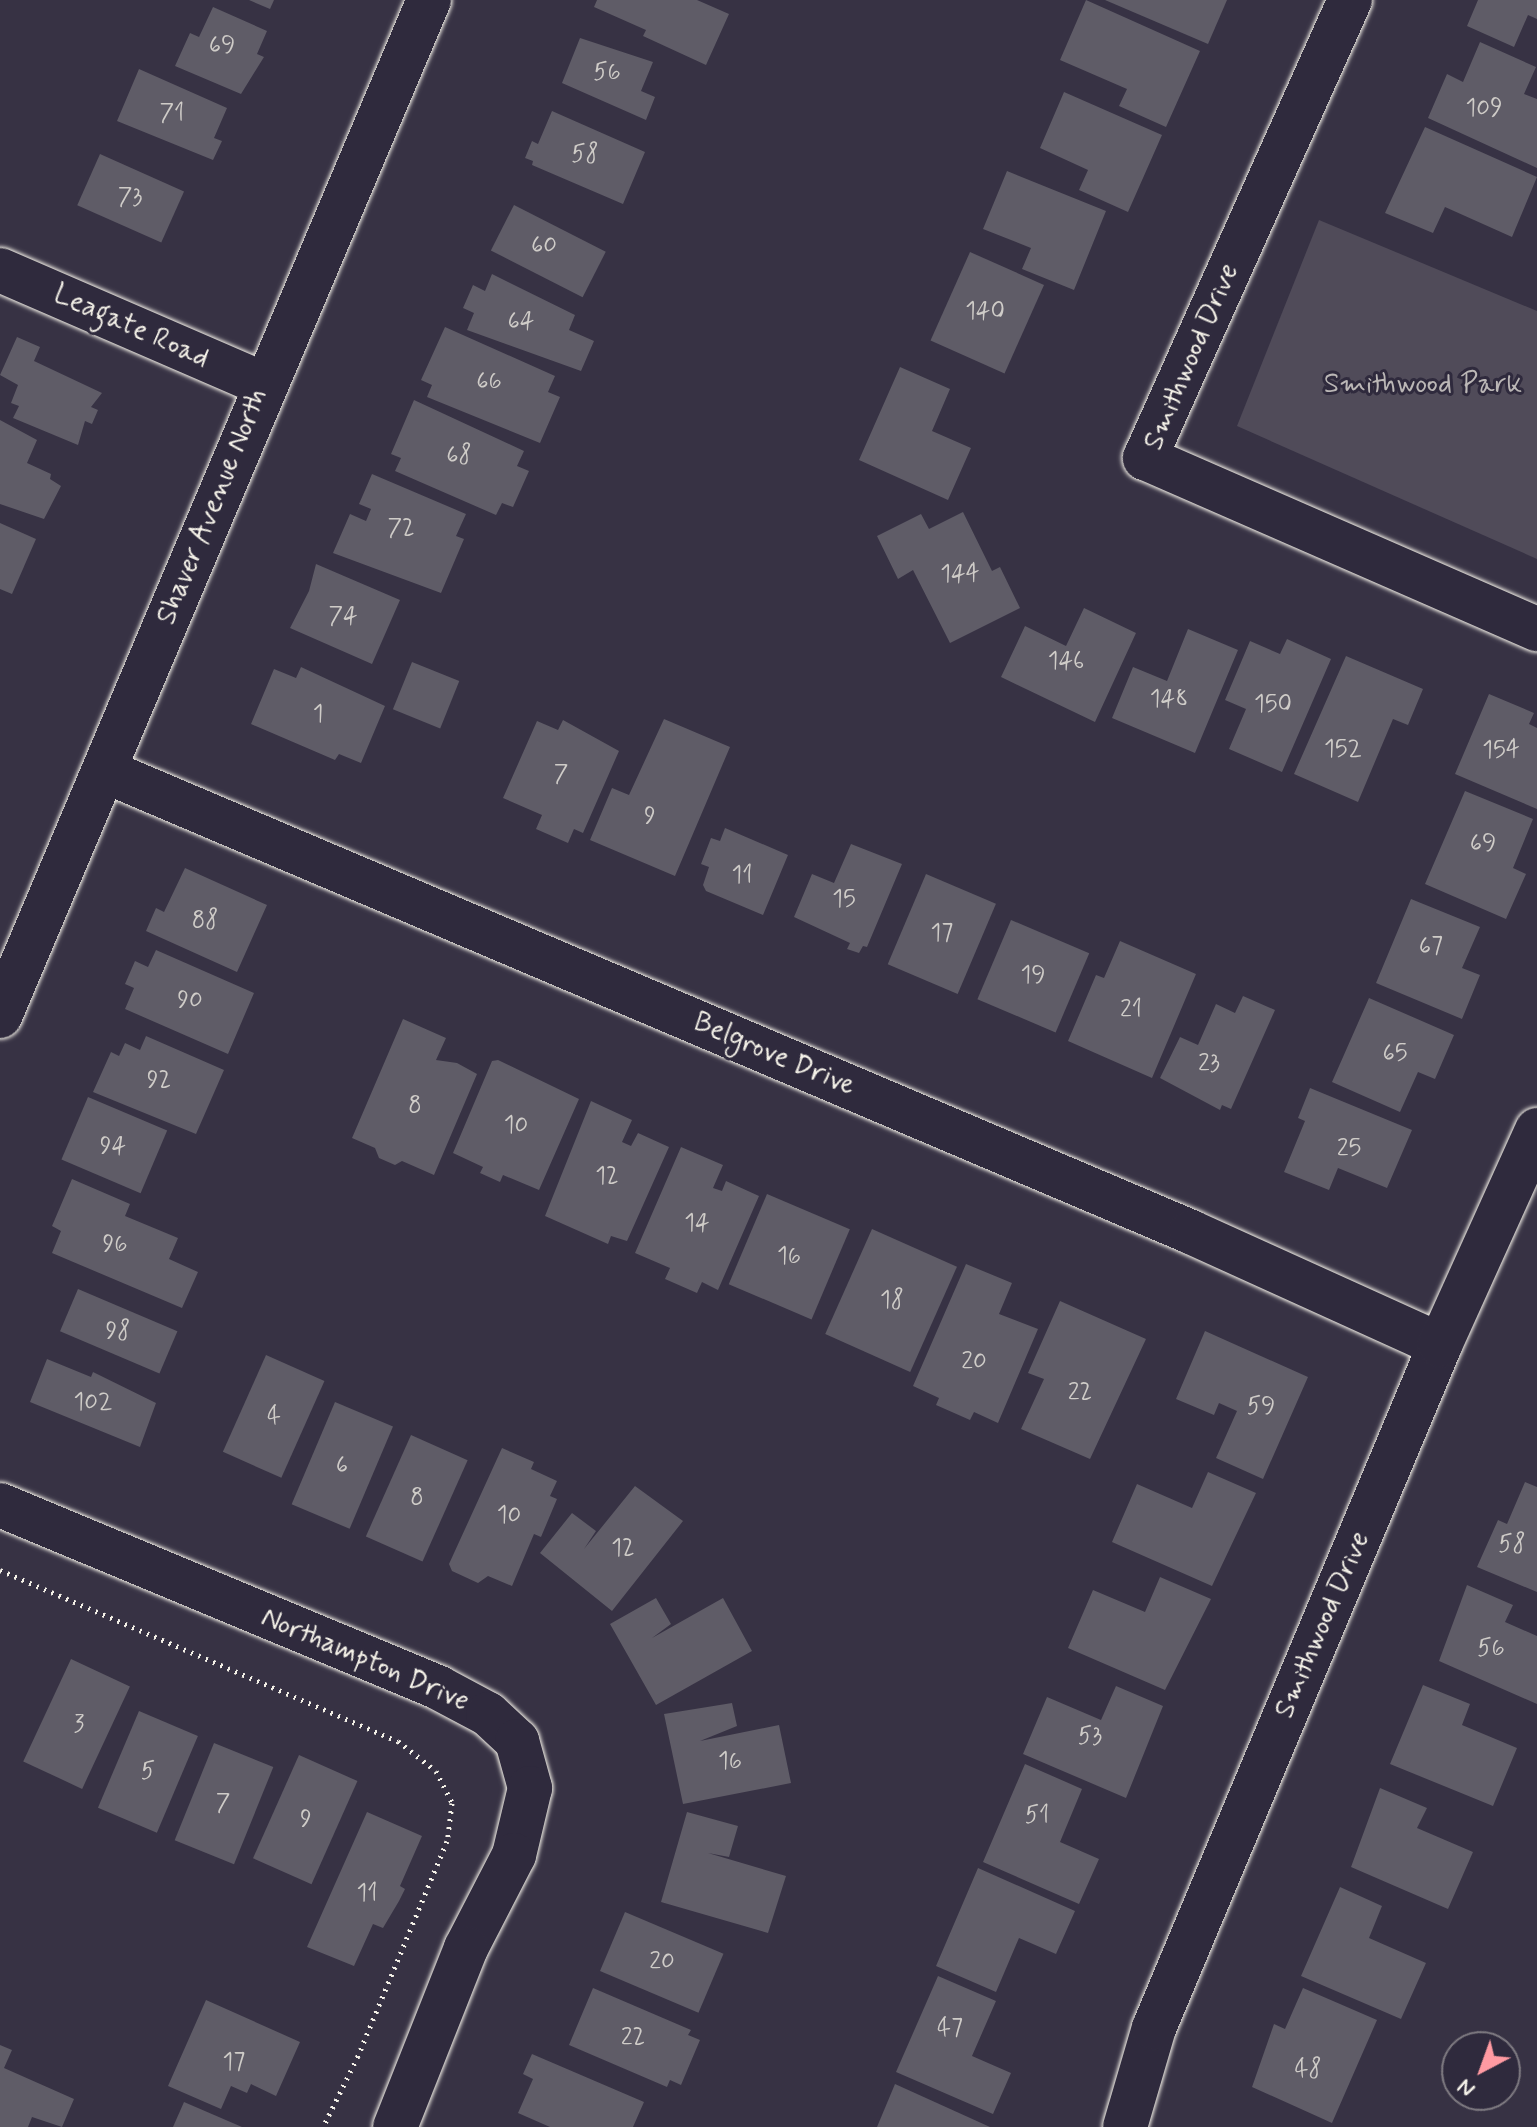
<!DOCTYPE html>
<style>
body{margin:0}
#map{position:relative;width:1537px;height:2127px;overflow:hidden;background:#373244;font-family:Mynerve,sans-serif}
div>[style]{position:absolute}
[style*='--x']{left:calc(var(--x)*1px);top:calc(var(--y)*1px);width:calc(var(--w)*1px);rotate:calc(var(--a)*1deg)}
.green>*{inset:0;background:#504b59}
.building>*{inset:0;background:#5f5c67;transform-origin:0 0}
.path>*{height:5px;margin-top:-2.5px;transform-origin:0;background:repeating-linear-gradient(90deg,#f4f1e8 0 2px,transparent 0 8px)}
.roads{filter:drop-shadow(0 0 2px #f4f1e8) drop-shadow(0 0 2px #f4f1e8)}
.minor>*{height:44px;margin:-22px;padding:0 22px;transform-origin:22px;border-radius:22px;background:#2f2a3d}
span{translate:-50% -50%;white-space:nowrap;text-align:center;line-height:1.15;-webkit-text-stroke:6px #2f2a3d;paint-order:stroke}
.number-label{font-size:24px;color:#cfccc8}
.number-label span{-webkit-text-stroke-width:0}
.street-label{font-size:28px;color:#f4f1e8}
.park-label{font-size:28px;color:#bbb7b6}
.north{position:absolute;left:1441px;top:2031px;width:80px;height:80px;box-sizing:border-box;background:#2f2a3d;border:2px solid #7e7a81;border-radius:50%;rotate:221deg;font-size:22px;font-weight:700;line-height:32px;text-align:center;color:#f4f1e8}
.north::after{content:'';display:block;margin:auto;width:28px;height:36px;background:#ff9aa2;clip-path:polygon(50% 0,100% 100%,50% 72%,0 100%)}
</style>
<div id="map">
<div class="green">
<i style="clip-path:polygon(1319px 220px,1537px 311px,1537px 559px,1237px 426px)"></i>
</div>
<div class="building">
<i style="clip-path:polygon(249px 0,274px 0,270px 9px)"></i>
<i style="clip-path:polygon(597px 0,697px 0,729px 14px,706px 65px,643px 36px,646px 30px,594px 7px)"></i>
<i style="clip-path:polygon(1086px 0,1200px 51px,1166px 127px,1119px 106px,1127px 89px,1060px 60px)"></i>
<i style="clip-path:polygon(1105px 0,1227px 0,1208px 44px)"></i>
<i style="clip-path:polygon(1478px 0,1537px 0,1537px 19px,1528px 15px,1514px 47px,1467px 26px)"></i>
<i style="clip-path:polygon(213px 7px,267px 31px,257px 54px,264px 57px,241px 94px,175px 66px,190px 33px,199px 37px)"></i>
<i style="clip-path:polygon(580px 38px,653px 62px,641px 91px,655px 97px,646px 120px,562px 83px)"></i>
<i style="clip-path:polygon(1480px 42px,1536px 67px,1524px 94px,1537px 99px,1537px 168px,1428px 118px,1447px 74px,1463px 82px)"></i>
<i style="clip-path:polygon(139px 69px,227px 108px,214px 138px,222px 141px,213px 160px,117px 121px)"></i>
<i style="clip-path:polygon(1064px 92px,1162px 135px,1128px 212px,1079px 190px,1088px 170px,1040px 148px)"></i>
<i style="clip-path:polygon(552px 111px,645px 152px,623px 204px,532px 165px,533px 161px,525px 158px,532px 141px,538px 144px)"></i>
<i style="clip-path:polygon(1425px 127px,1537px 177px,1512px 237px,1445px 207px,1433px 233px,1385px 213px)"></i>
<i style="left:100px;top:154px;width:92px;height:56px;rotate:24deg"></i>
<i style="clip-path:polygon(1007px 171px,1106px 211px,1074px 290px,1022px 269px,1031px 248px,983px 229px)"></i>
<i style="left:514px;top:205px;width:103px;height:51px;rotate:27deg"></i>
<i style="left:970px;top:252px;width:81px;height:97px;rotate:24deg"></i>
<i style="clip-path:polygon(492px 274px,575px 315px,569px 330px,594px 341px,581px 371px,467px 330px,474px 313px,463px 308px,473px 285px,485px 291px)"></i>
<i style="clip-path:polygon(445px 327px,555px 376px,548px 392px,560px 397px,540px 443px,427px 397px,432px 385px,421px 380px)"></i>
<i style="clip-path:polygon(17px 337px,40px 347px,34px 361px,102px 393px,91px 407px,98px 410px,92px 424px,85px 421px,78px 445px,13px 418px,19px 406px,11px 403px,18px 385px,0 375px)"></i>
<i style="clip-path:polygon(900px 367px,950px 389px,932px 431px,971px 448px,948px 500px,859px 460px)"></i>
<i style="clip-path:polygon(414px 400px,524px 451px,517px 466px,529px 471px,513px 507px,502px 503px,496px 515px,395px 471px,401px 458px,391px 454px)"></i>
<i style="clip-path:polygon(0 420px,37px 440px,27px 463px,51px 474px,50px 479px,61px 486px,44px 519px,0 504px)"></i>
<i style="clip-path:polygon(372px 474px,466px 514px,456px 536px,464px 539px,441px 593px,333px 553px,350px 514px,366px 521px,371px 509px,359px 504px)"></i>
<i style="clip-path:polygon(963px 512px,992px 571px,1000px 567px,1020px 608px,950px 643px,913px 570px,898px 579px,877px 536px,921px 514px,929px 529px)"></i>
<i style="clip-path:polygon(0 523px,36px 539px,12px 594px,0 589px)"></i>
<i style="clip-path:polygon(316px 564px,400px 600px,372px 664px,290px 628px,309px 591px)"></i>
<i style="clip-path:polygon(1084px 608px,1136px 633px,1095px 722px,1001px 677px,1025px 626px,1066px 646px)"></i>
<i style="clip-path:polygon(1188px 629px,1238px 650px,1195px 753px,1112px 718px,1133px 667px,1167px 681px)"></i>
<i style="clip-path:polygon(1287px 639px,1331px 659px,1282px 772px,1229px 749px,1246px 709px,1225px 700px,1250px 641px,1280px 654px)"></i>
<i style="clip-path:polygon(1346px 656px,1423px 689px,1408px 725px,1393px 719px,1358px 802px,1294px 774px)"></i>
<i style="left:412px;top:662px;width:51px;height:51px;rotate:22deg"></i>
<i style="clip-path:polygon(301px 667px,385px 706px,361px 763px,339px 754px,335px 760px,251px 724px,274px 669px,296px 678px)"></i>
<i style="clip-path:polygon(1489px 694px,1534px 713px,1529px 724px,1537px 728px,1537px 809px,1455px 774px)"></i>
<i style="clip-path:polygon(664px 719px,730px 747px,675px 876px,590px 840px,612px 788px,629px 795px)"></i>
<i style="clip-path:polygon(563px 720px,619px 751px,583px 833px,574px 829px,568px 843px,536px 829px,542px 815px,503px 798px,537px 721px,558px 730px)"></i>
<i style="clip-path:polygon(1465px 791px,1533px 819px,1513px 868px,1526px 874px,1506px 919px,1425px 884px)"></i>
<i style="clip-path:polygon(725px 828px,788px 855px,763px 915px,706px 891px,703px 885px,709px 867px,701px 864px,711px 838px,720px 841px)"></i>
<i style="clip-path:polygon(851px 844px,902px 864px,867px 947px,863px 946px,859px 953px,847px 949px,850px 943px,794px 917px,812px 874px,834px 883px)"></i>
<i style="clip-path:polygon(185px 868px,267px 905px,237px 972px,146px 931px,156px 908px,164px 912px)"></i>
<i style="left:926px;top:874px;width:76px;height:98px;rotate:23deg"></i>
<i style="clip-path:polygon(1411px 899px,1480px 927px,1462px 968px,1480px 975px,1462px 1019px,1376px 983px)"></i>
<i style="left:1011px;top:920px;width:85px;height:86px;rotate:23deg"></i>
<i style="clip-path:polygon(1120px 941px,1196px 974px,1152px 1078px,1068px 1041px,1096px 975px,1104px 978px)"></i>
<i style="clip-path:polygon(156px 950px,254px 993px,228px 1054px,125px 1009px,134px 988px,125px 984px,135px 961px,148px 967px)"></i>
<i style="clip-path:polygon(1243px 996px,1275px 1010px,1231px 1109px,1222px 1105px,1220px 1110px,1160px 1078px,1180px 1037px,1198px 1045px,1216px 1004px,1235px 1013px)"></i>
<i style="clip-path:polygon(1369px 998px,1454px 1035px,1435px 1079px,1418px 1072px,1400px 1112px,1332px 1082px)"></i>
<i style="clip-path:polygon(403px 1019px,446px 1038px,436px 1060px,457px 1063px,477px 1074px,434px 1175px,402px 1161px,395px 1165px,379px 1158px,375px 1148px,352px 1138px)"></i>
<i style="clip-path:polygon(146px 1036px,224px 1070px,196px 1134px,93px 1092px,111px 1052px,119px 1056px,125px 1043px,140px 1050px)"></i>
<i style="clip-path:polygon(498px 1060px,579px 1099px,539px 1190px,503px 1175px,500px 1182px,480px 1173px,483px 1167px,453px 1153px,492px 1061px)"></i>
<i style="clip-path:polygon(1310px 1088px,1412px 1130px,1387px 1188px,1338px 1168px,1329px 1190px,1284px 1172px,1305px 1121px,1298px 1118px)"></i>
<i style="left:88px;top:1097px;width:86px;height:68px;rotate:23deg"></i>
<i style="clip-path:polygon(591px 1101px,632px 1120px,622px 1142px,631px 1146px,638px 1133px,669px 1147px,627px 1241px,611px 1236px,608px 1244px,545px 1216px)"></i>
<i style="clip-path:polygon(681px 1147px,723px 1165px,713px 1188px,722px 1191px,726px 1181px,759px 1196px,718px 1290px,702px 1282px,697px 1293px,665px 1279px,670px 1268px,635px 1253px)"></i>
<i style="clip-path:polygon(72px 1179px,130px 1204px,125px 1216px,178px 1238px,169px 1259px,198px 1272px,182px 1308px,52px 1253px,61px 1231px,52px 1226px)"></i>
<i style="left:767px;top:1194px;width:90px;height:98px;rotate:23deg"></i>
<i style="left:872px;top:1229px;width:93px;height:115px;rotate:24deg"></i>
<i style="clip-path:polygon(966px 1264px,1012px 1283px,999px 1314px,1038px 1329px,998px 1423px,974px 1412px,970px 1420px,936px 1405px,939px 1398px,913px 1386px)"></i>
<i style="left:78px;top:1289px;width:108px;height:46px;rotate:23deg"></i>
<i style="clip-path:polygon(1060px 1301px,1146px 1339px,1090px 1459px,1021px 1429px,1044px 1379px,1028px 1373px)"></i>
<i style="clip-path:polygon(1205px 1331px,1308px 1377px,1263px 1479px,1216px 1458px,1237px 1411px,1219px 1403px,1214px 1415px,1176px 1399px)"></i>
<i style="left:266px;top:1355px;width:64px;height:106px;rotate:24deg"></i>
<i style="clip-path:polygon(47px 1359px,91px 1377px,93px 1372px,156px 1403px,140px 1447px,30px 1402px)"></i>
<i style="left:335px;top:1402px;width:63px;height:111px;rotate:23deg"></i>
<i style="left:411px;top:1435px;width:62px;height:111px;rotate:24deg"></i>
<i style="clip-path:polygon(502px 1448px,534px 1462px,531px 1469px,557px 1481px,550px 1496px,557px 1499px,541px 1537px,534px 1534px,512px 1586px,488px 1576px,478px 1583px,452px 1571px,449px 1564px)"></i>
<i style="clip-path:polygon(1208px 1472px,1256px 1493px,1212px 1586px,1112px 1542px,1137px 1484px,1192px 1508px)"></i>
<i style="clip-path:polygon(1525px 1482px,1537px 1487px,1537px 1592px,1477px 1567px,1498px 1520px,1507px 1524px)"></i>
<i style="clip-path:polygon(635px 1486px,683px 1521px,612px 1611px,540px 1553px,572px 1513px,596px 1531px,584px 1549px)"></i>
<i style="clip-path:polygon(1160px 1577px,1211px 1599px,1165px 1690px,1068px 1648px,1093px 1590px,1145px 1612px)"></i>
<i style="clip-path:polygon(1467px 1585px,1513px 1605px,1505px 1622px,1537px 1636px,1537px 1704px,1439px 1661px)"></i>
<i style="clip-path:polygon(656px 1598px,671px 1624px,652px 1638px,723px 1598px,752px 1651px,656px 1705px,610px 1624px)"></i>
<i style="left:71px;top:1659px;width:65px;height:113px;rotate:25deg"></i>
<i style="clip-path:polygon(1423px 1685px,1470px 1704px,1462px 1725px,1517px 1748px,1493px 1806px,1390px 1764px)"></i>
<i style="clip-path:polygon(1116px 1686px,1163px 1706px,1126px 1798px,1023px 1754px,1047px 1697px,1101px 1720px)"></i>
<i style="clip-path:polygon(732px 1703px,737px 1726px,700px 1741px,779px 1725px,791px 1783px,683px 1804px,664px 1714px)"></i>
<i style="left:139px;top:1711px;width:64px;height:105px;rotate:23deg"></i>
<i style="left:214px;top:1743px;width:64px;height:105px;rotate:22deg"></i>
<i style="left:299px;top:1755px;width:64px;height:113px;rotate:24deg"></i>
<i style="clip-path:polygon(1025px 1764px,1082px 1789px,1060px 1842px,1099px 1859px,1079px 1904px,983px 1862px)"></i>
<i style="clip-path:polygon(1380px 1788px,1427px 1808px,1417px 1828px,1473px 1852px,1448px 1909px,1351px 1867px)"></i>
<i style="clip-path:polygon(367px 1812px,422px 1836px,400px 1886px,405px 1889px,399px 1901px,383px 1928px,373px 1924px,354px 1966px,307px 1947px)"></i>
<i style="clip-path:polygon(687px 1812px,738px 1826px,729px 1857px,708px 1853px,786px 1876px,768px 1933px,661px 1902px)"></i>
<i style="clip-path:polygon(978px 1868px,1075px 1911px,1056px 1954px,1019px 1938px,996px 1992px,936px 1966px)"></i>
<i style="clip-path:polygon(1340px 1887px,1382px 1906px,1369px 1938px,1426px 1963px,1401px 2019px,1301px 1976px)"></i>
<i style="left:625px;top:1912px;width:107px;height:64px;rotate:23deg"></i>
<i style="clip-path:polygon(938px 1976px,996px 2001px,972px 2056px,1011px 2073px,993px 2114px,896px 2072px)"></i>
<i style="clip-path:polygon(593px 1988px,691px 2030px,688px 2035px,700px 2040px,681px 2085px,670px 2080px,667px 2087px,569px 2045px)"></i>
<i style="clip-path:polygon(1303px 1988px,1377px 2020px,1332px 2123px,1252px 2087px,1274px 2024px,1285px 2029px)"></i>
<i style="clip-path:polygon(206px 2000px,300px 2042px,276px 2096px,251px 2084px,247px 2093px,231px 2086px,221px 2109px,168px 2086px)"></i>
<i style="clip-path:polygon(0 2045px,12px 2050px,4px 2068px,74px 2099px,62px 2127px,32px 2117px,28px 2127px,0 2127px)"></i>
<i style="clip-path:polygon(532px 2054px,644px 2102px,633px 2127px,550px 2127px,518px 2113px,533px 2079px,523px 2074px)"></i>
<i style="clip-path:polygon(895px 2084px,990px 2127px,877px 2127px)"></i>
<i style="clip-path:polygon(184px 2102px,242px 2127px,173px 2127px)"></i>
</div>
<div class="path">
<i style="--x:0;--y:1570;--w:433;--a:23.3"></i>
<i style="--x:398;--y:1741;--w:48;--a:38.3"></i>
<i style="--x:436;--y:1771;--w:36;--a:63"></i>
<i style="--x:452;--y:1803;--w:38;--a:97"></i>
<i style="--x:447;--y:1841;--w:233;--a:112.5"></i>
<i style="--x:358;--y:2056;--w:79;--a:116.2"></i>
</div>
<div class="roads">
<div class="minor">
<i style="--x:1350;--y:0;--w:502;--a:114.11"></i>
<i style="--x:1145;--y:458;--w:428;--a:23.6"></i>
<i style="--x:0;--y:270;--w:287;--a:23.4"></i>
<i style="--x:105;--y:771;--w:1180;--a:23"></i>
<i style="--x:1191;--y:1232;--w:273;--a:24.4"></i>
<i style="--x:0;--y:1016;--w:1103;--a:-67.11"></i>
<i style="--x:0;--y:1505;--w:476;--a:22.6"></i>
<i style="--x:439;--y:1688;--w:55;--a:28"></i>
<i style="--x:488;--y:1714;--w:40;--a:43"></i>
<i style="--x:517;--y:1741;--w:49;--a:74.5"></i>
<i style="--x:530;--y:1788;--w:69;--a:103.4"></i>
<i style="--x:514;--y:1855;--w:105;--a:117.3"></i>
<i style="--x:466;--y:1948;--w:193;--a:111.6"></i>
<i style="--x:1125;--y:2127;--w:103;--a:-73.7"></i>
<i style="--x:1154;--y:2028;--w:740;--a:-67.28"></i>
<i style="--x:1440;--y:1345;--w:236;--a:-65.7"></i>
</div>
</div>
<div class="number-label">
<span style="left:222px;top:46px">69</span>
<span style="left:607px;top:73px">56</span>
<span style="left:1484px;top:109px">109</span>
<span style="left:172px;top:114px">71</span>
<span style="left:585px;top:155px">58</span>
<span style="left:130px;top:198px">73</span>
<span style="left:544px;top:246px">60</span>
<span style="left:985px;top:312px">140</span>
<span style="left:521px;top:322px">64</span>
<span style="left:489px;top:382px">66</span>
<span style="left:459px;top:456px">68</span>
<span style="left:401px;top:529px">72</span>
<span style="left:960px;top:575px">144</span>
<span style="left:343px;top:617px">74</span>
<span style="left:1066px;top:662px">146</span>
<span style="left:1169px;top:700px">148</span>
<span style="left:1273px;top:705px">150</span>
<span style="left:318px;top:715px">1</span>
<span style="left:1343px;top:750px">152</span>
<span style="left:1501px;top:751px">154</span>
<span style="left:561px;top:775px">7</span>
<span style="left:650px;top:817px">9</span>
<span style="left:1483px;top:844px">69</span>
<span style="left:742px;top:876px">11</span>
<span style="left:844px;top:900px">15</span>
<span style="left:205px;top:921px">88</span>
<span style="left:942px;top:934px">17</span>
<span style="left:1431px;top:947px">67</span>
<span style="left:1033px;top:976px">19</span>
<span style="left:190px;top:1001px">90</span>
<span style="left:1131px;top:1010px">21</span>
<span style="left:1395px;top:1054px">65</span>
<span style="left:1209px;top:1064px">23</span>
<span style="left:159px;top:1081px">92</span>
<span style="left:415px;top:1106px">8</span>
<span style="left:516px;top:1126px">10</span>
<span style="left:113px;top:1147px">94</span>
<span style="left:1349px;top:1149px">25</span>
<span style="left:607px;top:1177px">12</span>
<span style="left:697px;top:1224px">14</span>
<span style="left:115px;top:1245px">96</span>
<span style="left:789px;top:1257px">16</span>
<span style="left:892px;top:1301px">18</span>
<span style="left:118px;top:1332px">98</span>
<span style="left:974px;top:1362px">20</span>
<span style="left:1080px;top:1393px">22</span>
<span style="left:93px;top:1403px">102</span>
<span style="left:1261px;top:1407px">59</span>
<span style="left:274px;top:1417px">4</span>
<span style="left:342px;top:1466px">6</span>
<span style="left:417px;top:1498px">8</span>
<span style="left:509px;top:1516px">10</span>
<span style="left:1512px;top:1545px">58</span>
<span style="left:623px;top:1549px">12</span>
<span style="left:1491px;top:1649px">56</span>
<span style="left:79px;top:1725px">3</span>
<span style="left:1090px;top:1737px">53</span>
<span style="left:730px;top:1762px">16</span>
<span style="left:148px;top:1772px">5</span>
<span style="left:223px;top:1804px">7</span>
<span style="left:1037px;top:1816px">51</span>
<span style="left:306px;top:1820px">9</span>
<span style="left:367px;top:1894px">11</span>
<span style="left:662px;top:1962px">20</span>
<span style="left:950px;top:2029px">47</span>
<span style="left:633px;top:2038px">22</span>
<span style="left:234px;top:2063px">17</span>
<span style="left:1308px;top:2070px">48</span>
</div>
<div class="street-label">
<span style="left:131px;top:327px;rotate:24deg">Leagate Road</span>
<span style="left:1192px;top:357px;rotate:-67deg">Smithwood Drive</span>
<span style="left:213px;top:507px;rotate:-68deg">Shaver Avenue North</span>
<span style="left:774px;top:1055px;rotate:23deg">Belgrove Drive</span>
<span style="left:1323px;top:1625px;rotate:-67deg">Smithwood Drive</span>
<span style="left:365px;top:1660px;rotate:23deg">Northampton Drive</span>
</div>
<div class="park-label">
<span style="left:1423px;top:385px">Smithwood Park</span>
</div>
<div class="north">N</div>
</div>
